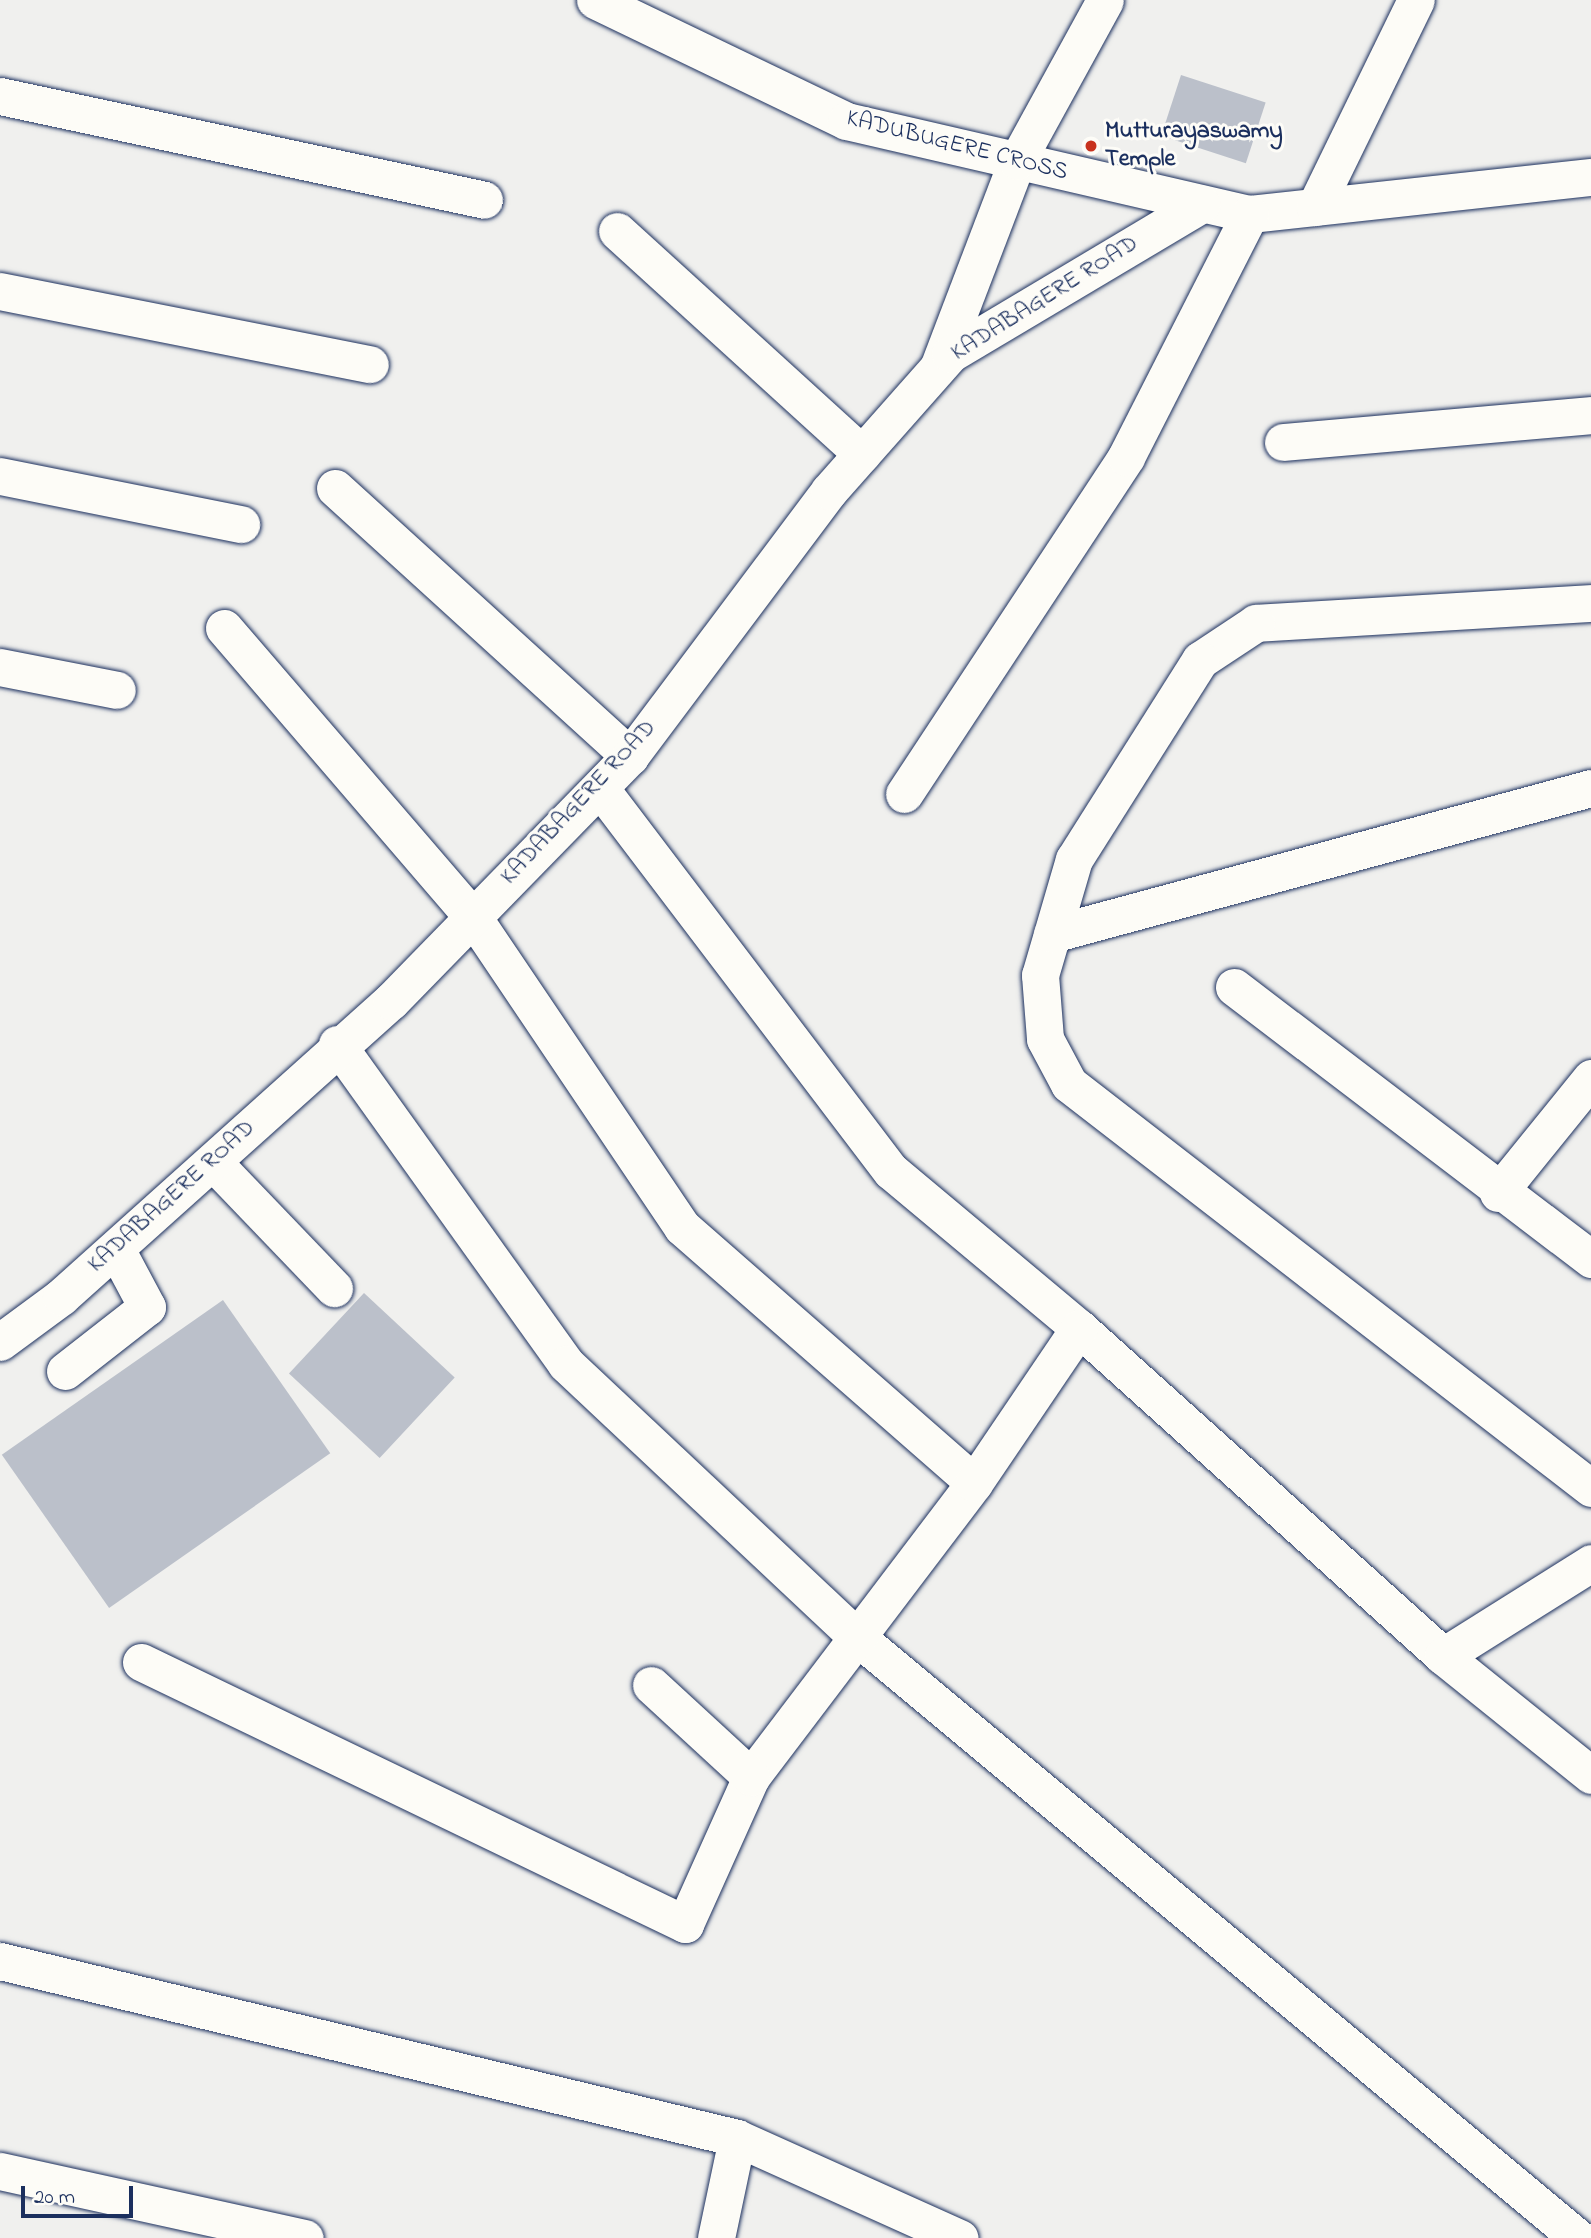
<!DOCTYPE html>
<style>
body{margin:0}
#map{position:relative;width:1591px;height:2238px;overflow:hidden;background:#f0f0ee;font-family:"Indie Flower",sans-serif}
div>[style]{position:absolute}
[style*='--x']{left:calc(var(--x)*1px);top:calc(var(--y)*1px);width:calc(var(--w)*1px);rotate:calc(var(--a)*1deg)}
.building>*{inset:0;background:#bbc0ca;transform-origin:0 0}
.roads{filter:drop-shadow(0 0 2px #1b2f5e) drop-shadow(0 0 2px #1b2f5e)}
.minor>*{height:37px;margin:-18.5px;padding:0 18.5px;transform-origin:18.5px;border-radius:18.5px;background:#fdfcf7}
.dots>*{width:19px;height:19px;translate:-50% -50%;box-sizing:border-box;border:4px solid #fdfcf7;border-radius:50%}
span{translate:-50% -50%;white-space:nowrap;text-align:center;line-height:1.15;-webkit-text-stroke:6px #fdfcf7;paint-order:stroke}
.poi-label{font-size:24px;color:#1b2f5e;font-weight:700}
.left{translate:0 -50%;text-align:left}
.street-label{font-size:24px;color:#1b2f5e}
.scale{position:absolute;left:21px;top:2186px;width:112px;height:32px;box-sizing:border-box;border:4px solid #1b2f5e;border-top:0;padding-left:9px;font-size:21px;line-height:24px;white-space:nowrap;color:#1b2f5e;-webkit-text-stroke:5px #fdfcf7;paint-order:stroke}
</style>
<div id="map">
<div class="building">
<i style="left:1181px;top:75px;width:89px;height:64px;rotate:18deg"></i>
<i style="left:364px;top:1293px;width:124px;height:110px;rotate:43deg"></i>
<i style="left:223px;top:1300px;width:187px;height:270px;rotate:55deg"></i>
</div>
<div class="roads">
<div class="minor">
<i style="--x:595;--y:0;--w:279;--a:25.7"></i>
<i style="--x:846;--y:121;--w:415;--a:13"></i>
<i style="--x:1250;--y:214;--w:343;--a:-6.2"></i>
<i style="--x:0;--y:96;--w:495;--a:12.1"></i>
<i style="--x:1315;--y:207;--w:230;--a:-64"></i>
<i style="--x:617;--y:231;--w:331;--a:42.3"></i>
<i style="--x:0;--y:291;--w:377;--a:11.2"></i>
<i style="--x:939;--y:365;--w:218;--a:-69.1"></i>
<i style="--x:1017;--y:161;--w:183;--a:-61.3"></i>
<i style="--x:1283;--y:442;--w:309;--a:-5"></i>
<i style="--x:0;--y:476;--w:246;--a:11.3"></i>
<i style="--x:335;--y:488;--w:399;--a:42.3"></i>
<i style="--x:1591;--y:603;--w:336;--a:176.6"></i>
<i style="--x:1256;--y:623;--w:67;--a:146.5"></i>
<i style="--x:1200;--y:660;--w:236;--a:122.3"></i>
<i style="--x:1074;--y:859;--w:121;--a:106.3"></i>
<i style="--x:1040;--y:975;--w:64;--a:85.5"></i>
<i style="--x:1045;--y:1039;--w:51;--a:61.9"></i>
<i style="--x:1069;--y:1084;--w:660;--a:37.74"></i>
<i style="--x:224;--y:628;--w:381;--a:49.3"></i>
<i style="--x:473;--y:917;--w:374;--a:56"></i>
<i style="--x:682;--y:1227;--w:388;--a:41.2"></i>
<i style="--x:0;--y:667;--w:119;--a:11.1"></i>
<i style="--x:600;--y:788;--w:481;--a:52.8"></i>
<i style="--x:891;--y:1171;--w:245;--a:39.9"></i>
<i style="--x:1079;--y:1328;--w:490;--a:42"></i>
<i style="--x:1443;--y:1656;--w:190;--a:38.8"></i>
<i style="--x:904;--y:794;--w:404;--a:-56.6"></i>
<i style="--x:1126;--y:457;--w:273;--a:-63"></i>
<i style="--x:1052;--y:934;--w:558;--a:-15.16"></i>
<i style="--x:1234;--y:987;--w:449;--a:37.3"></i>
<i style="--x:337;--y:1044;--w:393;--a:54.4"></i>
<i style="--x:566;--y:1364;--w:399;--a:43.2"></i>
<i style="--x:857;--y:1637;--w:939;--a:39.81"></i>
<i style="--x:213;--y:1162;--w:175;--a:46.2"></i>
<i style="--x:1498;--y:1193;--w:148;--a:-51"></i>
<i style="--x:0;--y:1342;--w:76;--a:-36.4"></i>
<i style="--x:61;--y:1297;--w:443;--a:-41.9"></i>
<i style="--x:391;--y:1001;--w:342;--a:-45.7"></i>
<i style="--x:630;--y:756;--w:331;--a:-53.1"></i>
<i style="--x:829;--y:491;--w:183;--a:-48.5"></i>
<i style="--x:950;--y:354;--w:293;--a:-30.8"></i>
<i style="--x:65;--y:1371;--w:104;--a:-38"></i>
<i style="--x:147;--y:1307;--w:66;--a:-118.1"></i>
<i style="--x:1443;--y:1656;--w:175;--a:-32.1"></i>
<i style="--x:141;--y:1662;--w:604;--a:25.72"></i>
<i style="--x:685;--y:1924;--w:161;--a:-65.8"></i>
<i style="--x:751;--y:1777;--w:369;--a:-52.8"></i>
<i style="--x:974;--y:1483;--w:187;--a:-55.9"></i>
<i style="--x:651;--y:1685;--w:136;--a:42.6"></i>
<i style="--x:0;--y:1961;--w:758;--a:13.5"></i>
<i style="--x:737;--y:2138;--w:244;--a:24.2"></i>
<i style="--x:0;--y:2171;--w:312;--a:12.4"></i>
<i style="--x:716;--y:2238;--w:102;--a:-78.1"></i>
</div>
</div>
<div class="dots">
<i style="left:1091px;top:146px;background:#c8321e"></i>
</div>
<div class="poi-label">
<span class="left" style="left:1105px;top:146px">Mutturayaswamy<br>Temple</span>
</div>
<div class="street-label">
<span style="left:957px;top:146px;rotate:14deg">KADUBUGERE CROSS</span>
<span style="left:1045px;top:299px;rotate:-32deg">KADABAGERE ROAD</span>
<span style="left:579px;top:803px;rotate:-47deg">KADABAGERE ROAD</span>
<span style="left:172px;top:1197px;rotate:-42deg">KADABAGERE ROAD</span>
</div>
<div class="scale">20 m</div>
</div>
